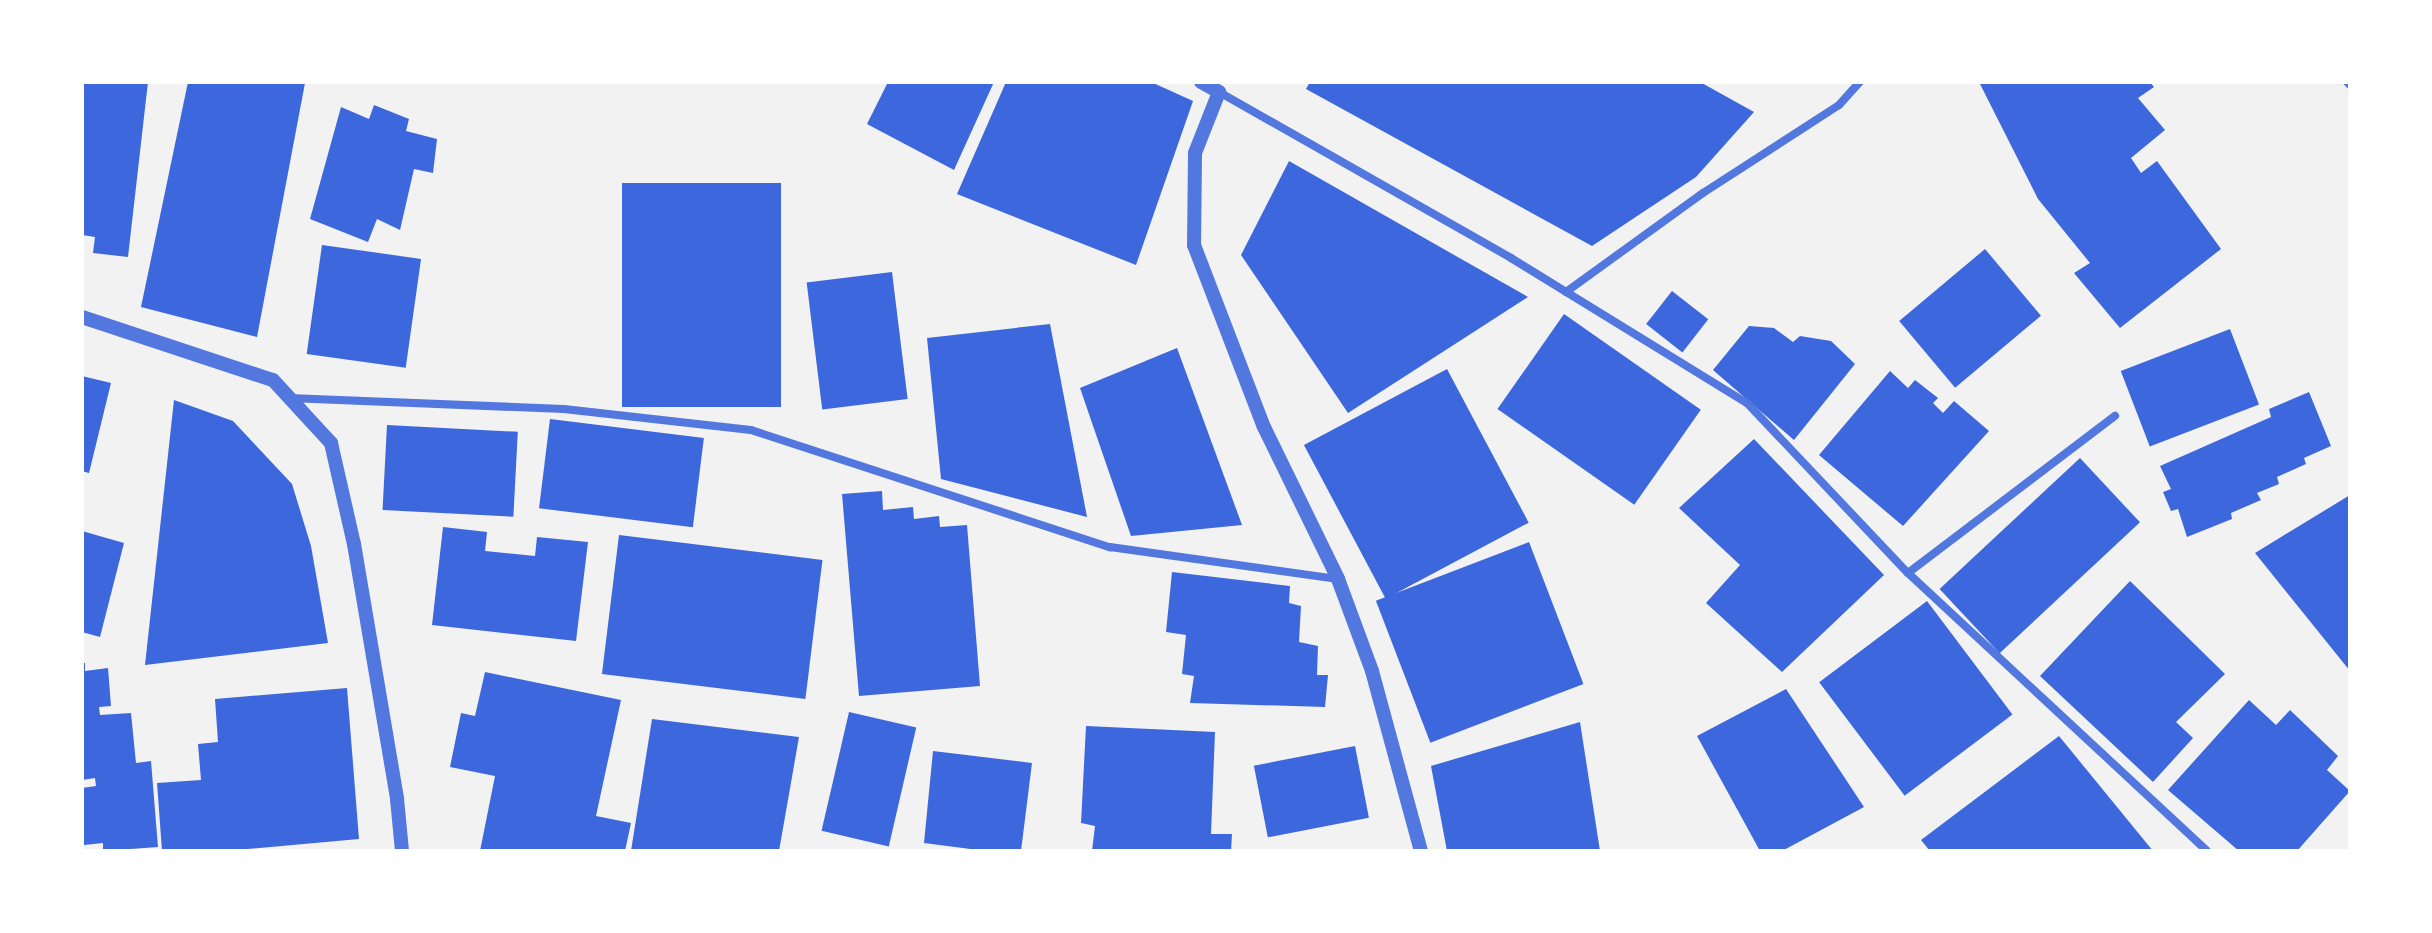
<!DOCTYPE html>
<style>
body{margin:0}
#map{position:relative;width:2432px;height:933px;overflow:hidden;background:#f2f2f2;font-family:"Roboto Condensed",sans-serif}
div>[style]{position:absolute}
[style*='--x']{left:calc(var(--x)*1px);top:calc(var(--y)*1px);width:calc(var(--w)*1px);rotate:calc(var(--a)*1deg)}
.building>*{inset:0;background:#3d67dc;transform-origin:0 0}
.minor>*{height:8px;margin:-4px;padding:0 4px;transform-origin:4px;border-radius:4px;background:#5277de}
.tertiary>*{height:14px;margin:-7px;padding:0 7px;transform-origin:7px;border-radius:7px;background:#5277de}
span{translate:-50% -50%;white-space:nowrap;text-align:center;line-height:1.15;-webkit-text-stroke:6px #fff;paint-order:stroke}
.frame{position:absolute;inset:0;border:84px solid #fff;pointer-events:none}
</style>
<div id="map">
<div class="building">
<i style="clip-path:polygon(82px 82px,148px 82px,128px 257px,93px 253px,95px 237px,82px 235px)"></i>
<i style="clip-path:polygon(188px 82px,305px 83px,257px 337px,141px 307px)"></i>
<i style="clip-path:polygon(888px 82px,994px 82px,954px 170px,867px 124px)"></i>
<i style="clip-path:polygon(1006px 82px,1151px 82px,1193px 101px,1136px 265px,957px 194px)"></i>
<i style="clip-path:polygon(1310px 82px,1700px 82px,1754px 112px,1696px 177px,1592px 246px,1306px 89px)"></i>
<i style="clip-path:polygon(1979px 82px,2150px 82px,2154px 87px,2138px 98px,2165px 130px,2131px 158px,2141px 173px,2157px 161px,2221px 249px,2120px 328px,2074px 273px,2090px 263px,2038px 199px)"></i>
<i style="clip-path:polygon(374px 105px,409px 119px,406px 131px,437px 139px,433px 173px,414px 169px,400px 230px,377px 219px,368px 242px,310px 219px,341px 107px,369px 119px)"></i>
<i style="clip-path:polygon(1289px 161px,1528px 297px,1348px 413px,1241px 255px)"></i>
<i style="left:781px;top:183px;width:224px;height:159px;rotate:90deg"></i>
<i style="left:322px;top:245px;width:100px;height:110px;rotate:8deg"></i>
<i style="left:1985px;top:249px;width:87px;height:112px;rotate:50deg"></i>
<i style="left:892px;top:272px;width:128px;height:86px;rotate:83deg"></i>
<i style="left:1672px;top:291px;width:46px;height:42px;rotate:38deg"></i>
<i style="left:1564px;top:314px;width:167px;height:116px;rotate:35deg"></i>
<i style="clip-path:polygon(1050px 324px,1087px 517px,941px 479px,927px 338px)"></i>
<i style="clip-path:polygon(1749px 326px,1774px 328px,1793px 342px,1800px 336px,1831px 341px,1855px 364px,1794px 440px,1713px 370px)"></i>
<i style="left:2230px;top:329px;width:81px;height:117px;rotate:69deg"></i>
<i style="clip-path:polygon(1177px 348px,1242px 525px,1131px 536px,1080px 388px)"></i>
<i style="left:1447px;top:369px;width:174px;height:162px;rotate:62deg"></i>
<i style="clip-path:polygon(1890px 371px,1908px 388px,1915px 380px,1938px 398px,1933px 403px,1943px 413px,1954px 401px,1989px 431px,1903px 526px,1819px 455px)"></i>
<i style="clip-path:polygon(82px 376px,111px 383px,89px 473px,82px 471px)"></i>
<i style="clip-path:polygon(2309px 392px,2331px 446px,2304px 458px,2306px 464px,2277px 477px,2279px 484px,2257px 493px,2261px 500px,2231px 513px,2232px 519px,2187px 537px,2178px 509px,2171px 511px,2163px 492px,2171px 489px,2160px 466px,2271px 417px,2269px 409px)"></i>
<i style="clip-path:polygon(174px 400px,233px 421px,292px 484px,311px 546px,328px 643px,145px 665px)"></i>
<i style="left:550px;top:419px;width:155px;height:90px;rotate:7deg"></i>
<i style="left:387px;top:425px;width:131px;height:85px;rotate:3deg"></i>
<i style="clip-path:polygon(1754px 439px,1884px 575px,1782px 672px,1706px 603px,1740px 565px,1679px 508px)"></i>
<i style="left:2080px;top:458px;width:88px;height:192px;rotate:47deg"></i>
<i style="clip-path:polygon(882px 491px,883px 510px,913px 507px,914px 519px,939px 516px,940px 527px,967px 525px,980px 686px,859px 696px,842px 494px)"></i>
<i style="clip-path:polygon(2350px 495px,2350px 671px,2255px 553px)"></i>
<i style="clip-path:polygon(443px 527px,487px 532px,485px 551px,535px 556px,537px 537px,588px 542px,576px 641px,432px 625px)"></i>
<i style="clip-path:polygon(82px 531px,124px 543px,100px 637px,82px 632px)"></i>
<i style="left:619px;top:535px;width:205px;height:140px;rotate:7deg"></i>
<i style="left:1529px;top:542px;width:152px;height:164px;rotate:69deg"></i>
<i style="clip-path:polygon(1172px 572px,1290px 586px,1289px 603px,1301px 606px,1299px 642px,1318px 646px,1317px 675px,1328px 675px,1325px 707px,1190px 703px,1194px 676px,1182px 674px,1186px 635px,1166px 632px)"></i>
<i style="clip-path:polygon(2130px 581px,2225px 674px,2176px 722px,2193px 738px,2153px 782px,2040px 676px)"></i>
<i style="left:1927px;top:601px;width:142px;height:135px;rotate:53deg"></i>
<i style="clip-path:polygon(82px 663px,85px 663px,85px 671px,108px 668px,111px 706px,99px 707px,100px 715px,131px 713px,136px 763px,151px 761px,158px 847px,103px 851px,103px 843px,84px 845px,82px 788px,96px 786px,95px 778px,82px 780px)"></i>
<i style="clip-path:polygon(485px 672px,621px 700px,596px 816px,631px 823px,625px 851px,480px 851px,495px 776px,450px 767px,461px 713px,475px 716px)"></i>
<i style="clip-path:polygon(347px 688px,359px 839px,225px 851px,162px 851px,157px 783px,201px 780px,198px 744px,218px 742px,215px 699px)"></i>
<i style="clip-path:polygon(1786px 689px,1864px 807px,1782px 851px,1760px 851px,1697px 736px)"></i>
<i style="clip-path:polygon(2249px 700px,2276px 725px,2290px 710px,2338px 756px,2327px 770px,2350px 791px,2297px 851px,2239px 851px,2168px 790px)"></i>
<i style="left:849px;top:712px;width:69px;height:122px;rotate:13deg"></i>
<i style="clip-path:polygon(652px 719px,799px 737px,779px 851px,631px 851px)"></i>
<i style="clip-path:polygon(1580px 722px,1600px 851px,1447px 851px,1431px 766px)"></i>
<i style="clip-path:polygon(1086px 726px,1215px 732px,1211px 834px,1232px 834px,1231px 851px,1092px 851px,1095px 826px,1081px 823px)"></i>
<i style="clip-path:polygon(2059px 736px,2153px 851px,1930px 851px,1921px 840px)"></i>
<i style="left:1355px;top:746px;width:73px;height:103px;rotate:79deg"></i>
<i style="clip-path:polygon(933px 751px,1032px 763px,1021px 851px,986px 851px,924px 843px)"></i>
</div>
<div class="minor">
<i style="--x:2347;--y:82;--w:4;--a:45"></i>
<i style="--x:1219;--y:92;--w:336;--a:29.6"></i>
<i style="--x:1511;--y:258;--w:277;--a:31.6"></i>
<i style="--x:1747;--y:403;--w:234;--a:46.6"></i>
<i style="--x:1908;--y:573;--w:408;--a:42.9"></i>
<i style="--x:1566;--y:292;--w:169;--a:-35.9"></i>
<i style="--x:1703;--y:193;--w:162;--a:-32.9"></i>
<i style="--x:1839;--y:105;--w:31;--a:-48"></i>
<i style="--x:289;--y:398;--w:275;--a:2.3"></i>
<i style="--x:564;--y:409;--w:188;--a:6.4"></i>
<i style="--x:751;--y:430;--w:378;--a:18.1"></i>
<i style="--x:1110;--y:547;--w:229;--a:8"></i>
<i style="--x:1908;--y:573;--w:260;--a:-37.2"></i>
</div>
<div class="tertiary">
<i style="--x:1201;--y:82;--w:21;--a:29"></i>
<i style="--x:1219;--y:92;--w:66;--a:111.5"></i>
<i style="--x:1195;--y:153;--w:92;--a:90.6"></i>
<i style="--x:1194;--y:245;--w:195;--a:69"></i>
<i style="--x:1264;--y:427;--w:169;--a:64"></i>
<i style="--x:1338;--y:579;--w:98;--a:69.7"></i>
<i style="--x:1372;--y:671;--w:187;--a:74.8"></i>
<i style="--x:82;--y:317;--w:201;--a:18.3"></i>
<i style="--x:273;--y:380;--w:86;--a:47.4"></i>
<i style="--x:331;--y:443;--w:104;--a:77.2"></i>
<i style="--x:354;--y:544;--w:259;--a:80.4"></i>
<i style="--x:397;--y:799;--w:52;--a:84.5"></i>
</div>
<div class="frame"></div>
</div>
